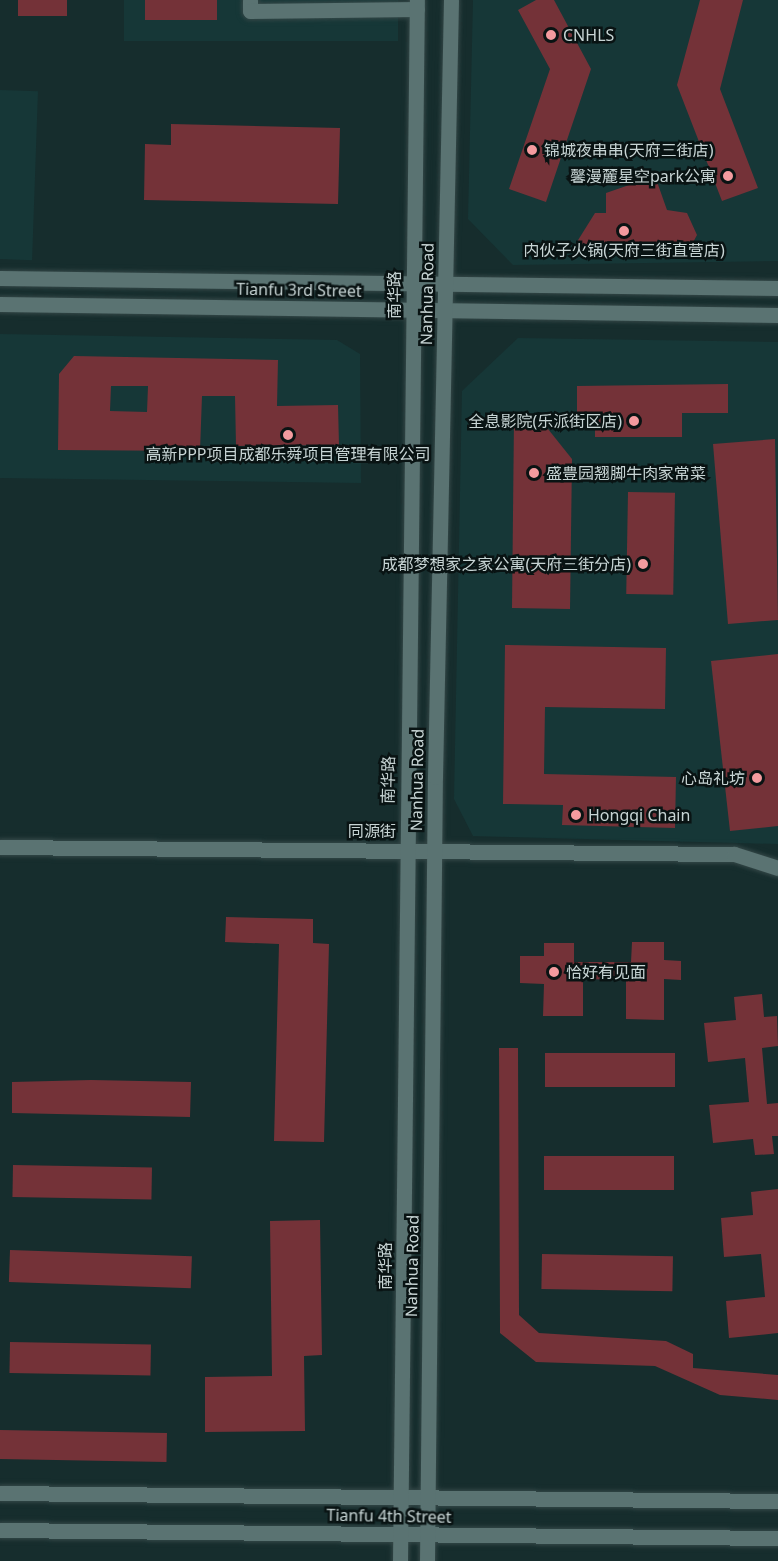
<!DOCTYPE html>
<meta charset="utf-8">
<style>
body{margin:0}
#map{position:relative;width:778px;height:1561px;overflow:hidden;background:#162d2d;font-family:"Noto Sans","Noto Sans SC",sans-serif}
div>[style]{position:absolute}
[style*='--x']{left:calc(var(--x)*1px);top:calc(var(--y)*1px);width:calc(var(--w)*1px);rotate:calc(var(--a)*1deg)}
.built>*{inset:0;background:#163737;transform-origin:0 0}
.building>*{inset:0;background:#743238;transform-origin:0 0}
.roads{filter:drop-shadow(0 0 2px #344747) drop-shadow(0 0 2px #344747)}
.minor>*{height:15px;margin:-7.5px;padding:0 7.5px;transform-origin:7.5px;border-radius:7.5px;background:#5a7372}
.tertiary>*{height:15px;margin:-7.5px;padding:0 7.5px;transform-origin:7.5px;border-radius:7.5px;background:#5a7372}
.secondary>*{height:15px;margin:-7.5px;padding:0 7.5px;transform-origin:7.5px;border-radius:7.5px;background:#5a7372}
.dots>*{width:16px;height:16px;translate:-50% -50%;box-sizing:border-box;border:3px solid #091313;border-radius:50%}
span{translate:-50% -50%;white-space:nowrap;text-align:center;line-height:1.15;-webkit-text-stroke:5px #091313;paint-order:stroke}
.poi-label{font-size:16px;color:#c7d4d4}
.left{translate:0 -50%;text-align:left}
.right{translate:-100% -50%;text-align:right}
.street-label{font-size:16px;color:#c7d4d4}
</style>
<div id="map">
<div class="built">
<i style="left:124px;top:0;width:274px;height:41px"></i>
<i style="clip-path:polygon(473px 0,778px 0,778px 261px,513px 265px,468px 219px)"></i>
<i style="left:0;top:90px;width:38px;height:169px;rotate:2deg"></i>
<i style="clip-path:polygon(0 334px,337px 340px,360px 354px,361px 483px,0 478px)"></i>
<i style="clip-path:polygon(518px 338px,778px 342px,778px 844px,473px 836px,454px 799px,462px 391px)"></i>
</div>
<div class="building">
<i style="left:18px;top:0;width:49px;height:16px"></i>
<i style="left:145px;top:0;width:72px;height:20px"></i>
<i style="clip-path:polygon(536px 0,554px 0,591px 69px,546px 202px,509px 189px,550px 69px,518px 10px)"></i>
<i style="clip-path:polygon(700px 0,743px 0,720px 89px,758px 188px,722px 201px,677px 85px)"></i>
<i style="clip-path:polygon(171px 124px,340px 128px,338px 204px,144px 200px,145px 144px,171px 145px)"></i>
<i style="clip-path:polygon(655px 176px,667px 210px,687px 213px,697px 235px,689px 250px,575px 245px,595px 213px,606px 213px,606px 193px)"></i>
<i style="clip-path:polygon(evenodd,74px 356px,278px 360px,277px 406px,338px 405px,339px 445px,236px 446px,235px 396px,202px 396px,200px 451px,58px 450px,59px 374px,74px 356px,111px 386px,148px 386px,147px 412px,110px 411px,111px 386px)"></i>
<i style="clip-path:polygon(728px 384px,728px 413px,682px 413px,682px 437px,595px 437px,595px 414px,577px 415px,577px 386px)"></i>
<i style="clip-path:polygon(514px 419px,540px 419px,572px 459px,570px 609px,512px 608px)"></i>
<i style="clip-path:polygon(775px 439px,778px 620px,728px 624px,713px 444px)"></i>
<i style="left:628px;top:492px;width:47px;height:102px;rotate:1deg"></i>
<i style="clip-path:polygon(505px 645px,666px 648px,665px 709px,545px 707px,544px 774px,676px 777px,675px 828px,562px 825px,563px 805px,503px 804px)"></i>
<i style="clip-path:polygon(778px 654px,778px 826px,730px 831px,711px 661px)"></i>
<i style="clip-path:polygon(226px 917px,313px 919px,313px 943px,329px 944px,324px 1142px,274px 1141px,279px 944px,225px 942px)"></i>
<i style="clip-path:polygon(632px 942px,664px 942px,664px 960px,681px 961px,681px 980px,664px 979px,664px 1020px,626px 1019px,626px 980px,583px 979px,583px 1016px,543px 1016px,544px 984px,520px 983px,520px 956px,544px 956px,544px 943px,574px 943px,574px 962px,631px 962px)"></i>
<i style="clip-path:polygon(762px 994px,764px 1017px,777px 1016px,778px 1046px,762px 1048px,767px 1104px,778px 1103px,778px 1136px,772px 1136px,774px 1154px,755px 1155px,753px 1139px,713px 1143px,709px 1105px,749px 1102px,745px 1058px,708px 1062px,704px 1023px,736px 1020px,734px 997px)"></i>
<i style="clip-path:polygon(499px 1048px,518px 1048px,519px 1315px,539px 1333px,666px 1341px,693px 1354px,693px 1368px,778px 1375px,778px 1400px,720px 1395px,655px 1366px,536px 1362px,500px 1333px)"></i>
<i style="left:545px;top:1053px;width:130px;height:34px"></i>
<i style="clip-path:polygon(91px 1080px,191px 1082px,190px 1117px,12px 1113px,12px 1082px)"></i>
<i style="left:544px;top:1156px;width:130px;height:34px"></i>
<i style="left:13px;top:1165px;width:139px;height:32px;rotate:1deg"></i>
<i style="clip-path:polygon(778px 1189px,778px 1333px,729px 1338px,726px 1301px,765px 1297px,761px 1254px,724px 1257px,721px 1218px,753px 1215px,751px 1192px)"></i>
<i style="clip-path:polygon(320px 1220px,322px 1355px,304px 1356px,305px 1431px,205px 1432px,205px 1377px,272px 1376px,270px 1221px)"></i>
<i style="left:10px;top:1250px;width:182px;height:32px;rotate:2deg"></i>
<i style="left:542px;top:1254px;width:131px;height:35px;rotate:1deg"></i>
<i style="left:10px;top:1342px;width:141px;height:31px;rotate:1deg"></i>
<i style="left:0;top:1430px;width:167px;height:29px;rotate:1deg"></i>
</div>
<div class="roads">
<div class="minor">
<i style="--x:250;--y:0;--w:11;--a:90"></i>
<i style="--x:250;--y:11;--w:167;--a:-0.7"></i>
<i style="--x:0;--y:847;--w:734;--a:0.55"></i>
<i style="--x:734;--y:854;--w:46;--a:17.7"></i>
</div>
<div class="tertiary">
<i style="--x:0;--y:278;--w:778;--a:0.74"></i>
<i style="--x:0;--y:304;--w:778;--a:0.81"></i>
</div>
<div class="secondary">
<i style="--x:0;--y:1493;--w:778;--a:0.59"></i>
<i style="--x:0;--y:1530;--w:778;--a:0.59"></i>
<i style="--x:400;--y:1561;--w:1561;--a:-89.38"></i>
<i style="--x:427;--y:1561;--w:784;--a:-89.42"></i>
<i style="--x:435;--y:777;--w:777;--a:-88.82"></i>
</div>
</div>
<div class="dots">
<i style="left:551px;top:35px;background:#f49b9f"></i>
<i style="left:532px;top:150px;background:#f49b9f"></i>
<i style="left:728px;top:176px;background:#f49b9f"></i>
<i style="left:624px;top:231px;background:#f49b9f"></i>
<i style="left:634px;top:421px;background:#f49b9f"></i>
<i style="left:288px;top:435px;background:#f49b9f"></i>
<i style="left:534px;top:473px;background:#f49b9f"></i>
<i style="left:643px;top:564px;background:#f49b9f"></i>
<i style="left:757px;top:778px;background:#f49b9f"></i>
<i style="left:576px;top:815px;background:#f49b9f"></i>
<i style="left:554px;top:972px;background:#f49b9f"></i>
</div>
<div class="poi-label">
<span class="left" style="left:563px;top:35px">CNHLS</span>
<span class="left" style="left:544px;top:150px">锦城夜串串(天府三街店)</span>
<span class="right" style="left:716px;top:176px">馨漫麓星空park公寓</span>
<span style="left:624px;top:250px">内伙子火锅(天府三街直营店)</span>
<span class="right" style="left:622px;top:421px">全息影院(乐派街区店)</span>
<span style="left:288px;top:454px">高新PPP项目成都乐舜项目管理有限公司</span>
<span class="left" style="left:546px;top:473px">盛豊园翘脚牛肉家常菜</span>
<span class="right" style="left:631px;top:564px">成都梦想家之家公寓(天府三街分店)</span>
<span class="right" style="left:745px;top:778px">心岛礼坊</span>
<span class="left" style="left:588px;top:815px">Hongqi Chain</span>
<span class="left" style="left:566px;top:972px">恰好有见面</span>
</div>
<div class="street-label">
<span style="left:299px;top:290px;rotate:1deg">Tianfu 3rd Street</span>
<span style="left:427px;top:294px;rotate:-89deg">Nanhua Road</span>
<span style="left:394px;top:295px;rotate:-90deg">南华路</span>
<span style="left:388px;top:780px;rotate:-89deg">南华路</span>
<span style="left:417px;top:780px;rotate:-89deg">Nanhua Road</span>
<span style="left:372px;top:831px">同源街</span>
<span style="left:385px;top:1266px;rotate:-90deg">南华路</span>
<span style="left:412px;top:1266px;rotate:-89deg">Nanhua Road</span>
<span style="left:389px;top:1516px;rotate:1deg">Tianfu 4th Street</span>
</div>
</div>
